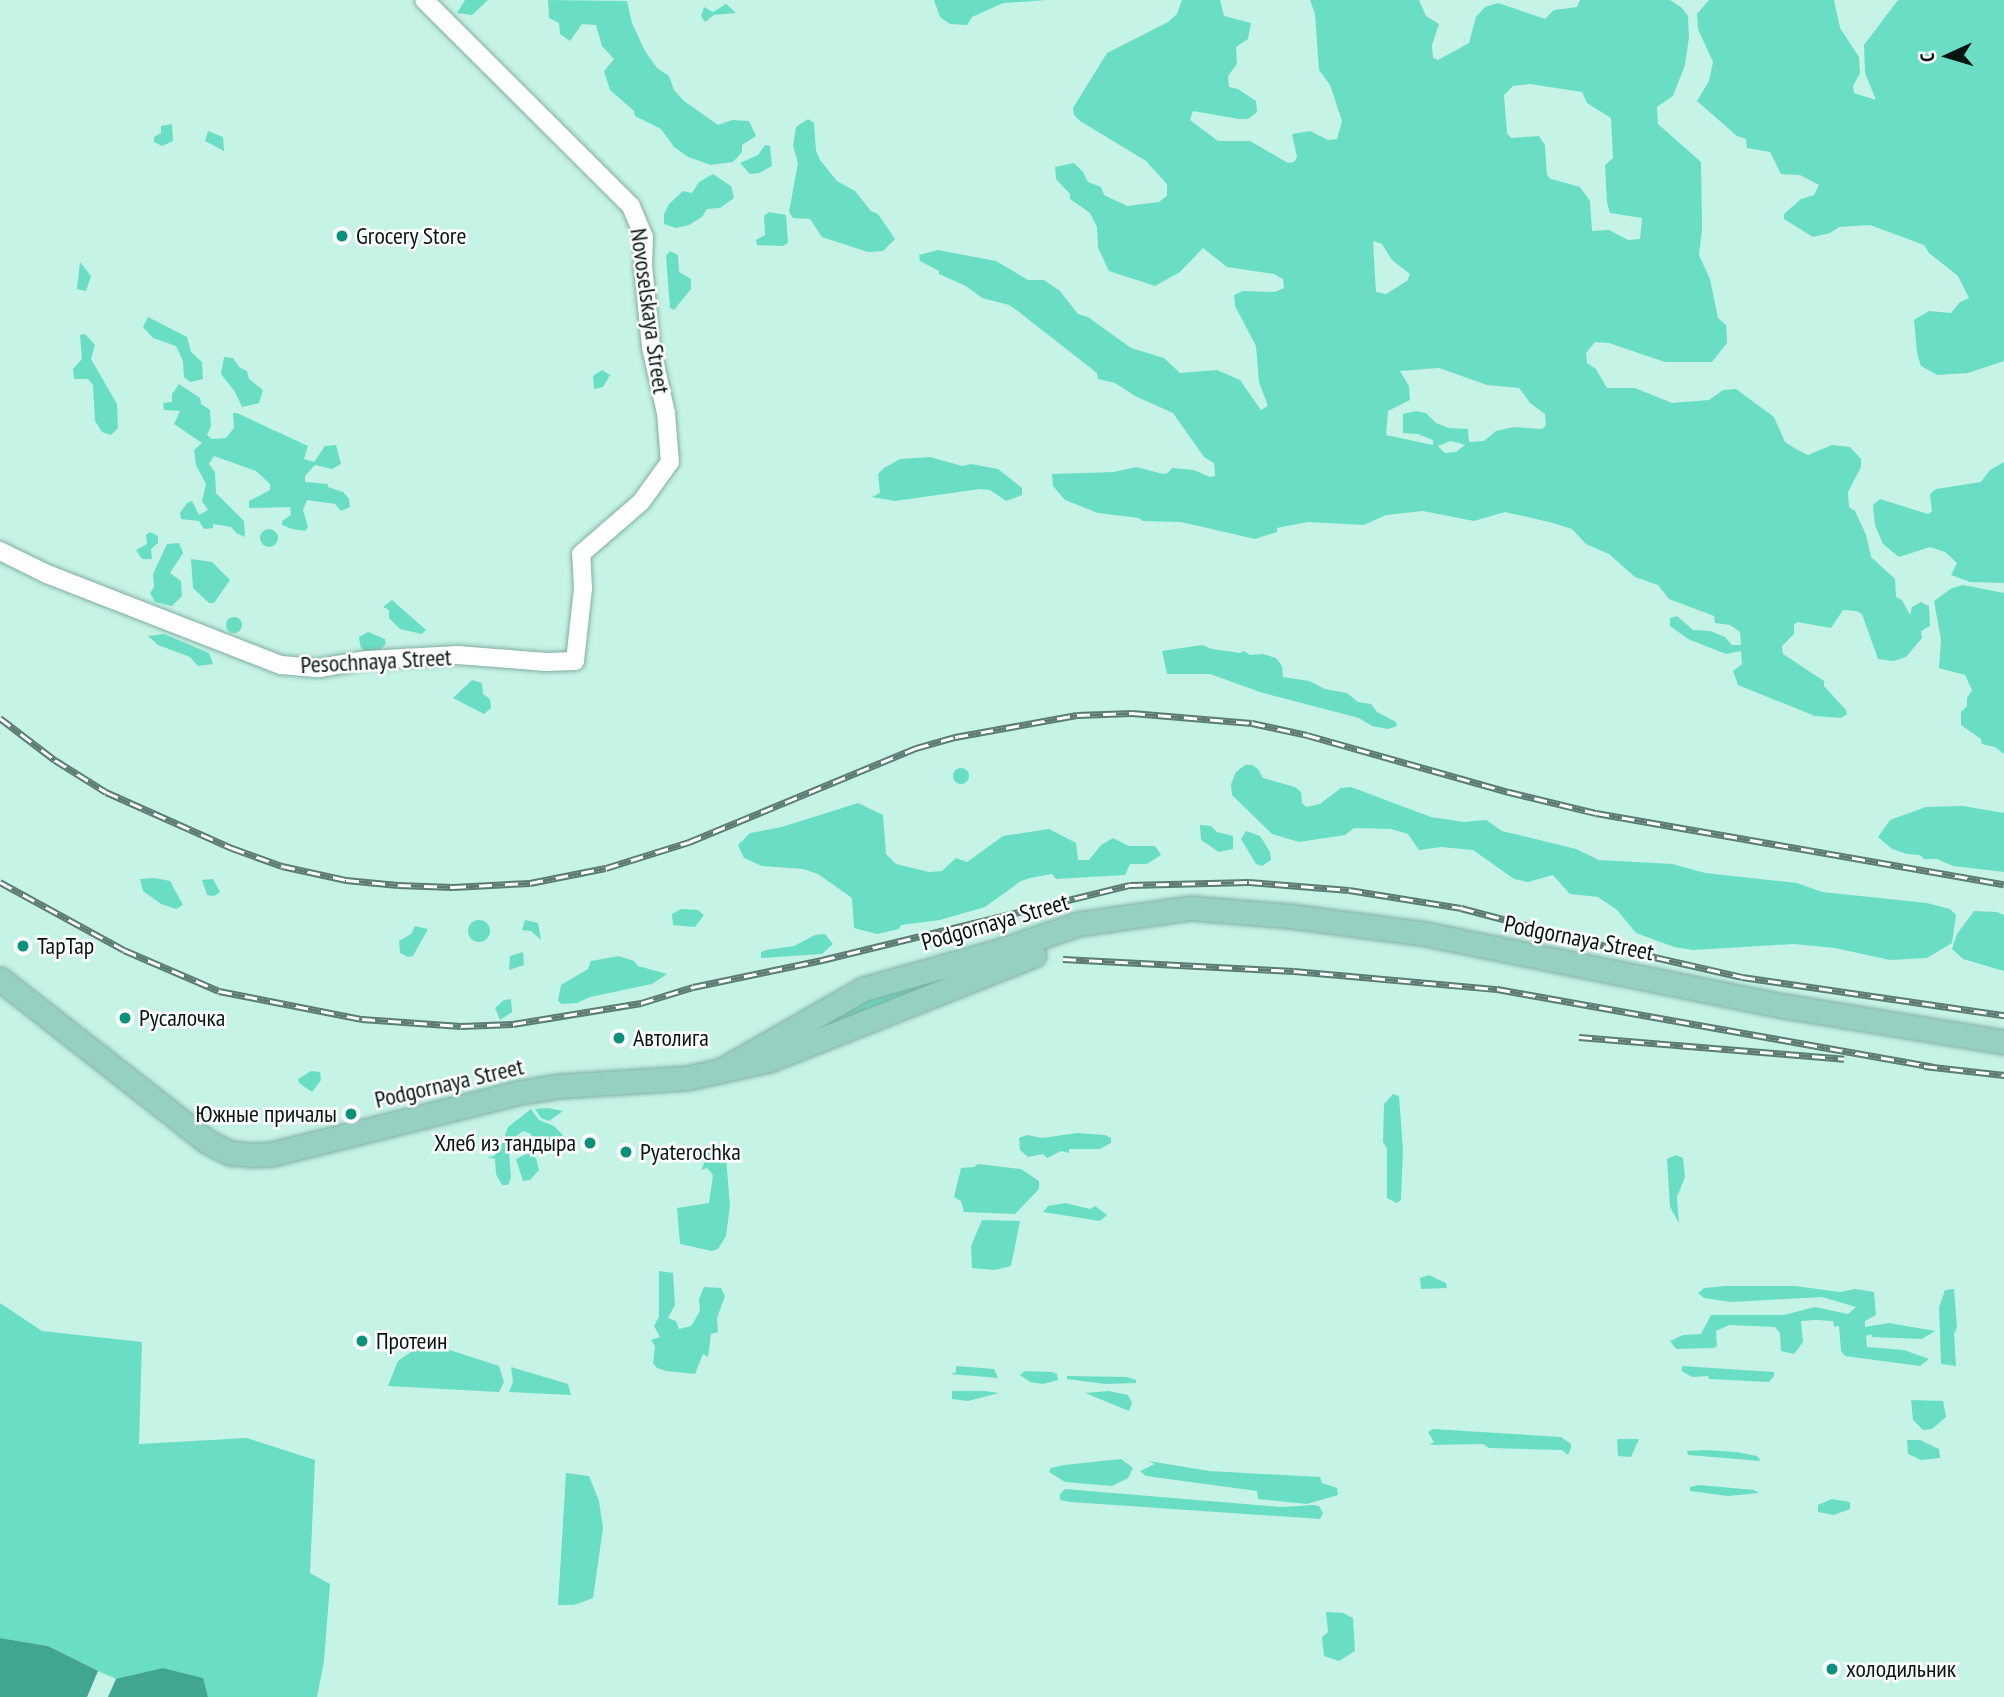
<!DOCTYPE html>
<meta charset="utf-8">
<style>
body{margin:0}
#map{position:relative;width:2004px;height:1697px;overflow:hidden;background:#c5f3e6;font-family:"PT Sans Narrow",sans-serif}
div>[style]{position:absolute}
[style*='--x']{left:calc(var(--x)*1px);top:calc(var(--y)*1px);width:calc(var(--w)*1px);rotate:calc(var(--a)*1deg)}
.green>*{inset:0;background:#6adec4}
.round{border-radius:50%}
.water>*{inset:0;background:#41a58f}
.pier>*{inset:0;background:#c5f3e6}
.roads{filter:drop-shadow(0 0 2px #82aea2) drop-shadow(0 0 2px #82aea2)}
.minor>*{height:18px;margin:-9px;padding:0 9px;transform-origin:9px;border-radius:9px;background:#fff}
.major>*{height:23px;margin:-11.5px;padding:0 11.5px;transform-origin:11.5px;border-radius:11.5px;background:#95d0c3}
.rail>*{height:7px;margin-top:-3.5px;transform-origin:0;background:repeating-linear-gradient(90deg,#fff 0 13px,#5c7b72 0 26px);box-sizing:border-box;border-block:2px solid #5c7b72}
.dots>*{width:19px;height:19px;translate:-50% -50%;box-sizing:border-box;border:4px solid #fff;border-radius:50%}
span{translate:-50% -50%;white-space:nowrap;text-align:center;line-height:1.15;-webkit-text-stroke:5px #fff;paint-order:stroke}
.poi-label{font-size:24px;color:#051612}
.left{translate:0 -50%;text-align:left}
.right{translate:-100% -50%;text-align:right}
.street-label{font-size:24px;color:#051612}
.north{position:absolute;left:1913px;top:21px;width:70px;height:70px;-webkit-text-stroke:5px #fff;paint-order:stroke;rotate:266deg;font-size:19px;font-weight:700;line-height:28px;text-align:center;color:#051612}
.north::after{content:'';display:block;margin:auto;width:24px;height:32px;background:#051612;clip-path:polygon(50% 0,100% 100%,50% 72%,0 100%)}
</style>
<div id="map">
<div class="green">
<i style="clip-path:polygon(465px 0,488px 0,472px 15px,457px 13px)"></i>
<i style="clip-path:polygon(548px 0,627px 1px,632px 23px,645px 51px,657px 68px,669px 76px,674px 90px,684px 101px,718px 125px,732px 120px,749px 121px,756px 136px,742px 145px,742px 152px,733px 162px,711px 165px,688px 157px,674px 147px,661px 129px,635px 116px,634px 111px,610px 90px,604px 71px,614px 59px,602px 46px,596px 25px,582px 24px,570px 41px,560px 34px,559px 23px,549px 18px)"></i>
<i style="clip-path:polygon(934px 0,1048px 0,1003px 3px,972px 17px,967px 25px,950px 24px,940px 17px)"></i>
<i style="clip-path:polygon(evenodd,1182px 0,1220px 0,1224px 16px,1251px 23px,1248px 39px,1236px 47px,1237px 64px,1228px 76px,1229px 87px,1238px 89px,1256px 101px,1257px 112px,1248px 119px,1239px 119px,1193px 111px,1190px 120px,1218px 141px,1250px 141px,1288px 163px,1294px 162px,1297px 157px,1292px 134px,1310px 131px,1328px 140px,1337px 139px,1342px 121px,1330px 85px,1319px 70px,1315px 14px,1310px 0,1419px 0,1426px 16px,1439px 24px,1432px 45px,1433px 58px,1438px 60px,1469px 43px,1476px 17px,1485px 7px,1498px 3px,1545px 19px,1554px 10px,1577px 7px,1580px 0,1670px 0,1681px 7px,1688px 16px,1689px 37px,1685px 65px,1673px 96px,1657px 107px,1658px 124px,1701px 162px,1702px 229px,1699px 255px,1710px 279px,1718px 318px,1726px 325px,1727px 343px,1712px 362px,1665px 362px,1609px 343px,1595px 342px,1586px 353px,1587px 363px,1596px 369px,1607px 388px,1635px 388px,1672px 403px,1709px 400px,1723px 390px,1736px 389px,1774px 417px,1785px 442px,1796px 449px,1808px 455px,1832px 445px,1850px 447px,1861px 459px,1861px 467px,1848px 492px,1849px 507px,1855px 511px,1866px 535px,1871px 557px,1895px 579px,1896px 597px,1902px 600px,1910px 615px,1912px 607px,1921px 602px,1929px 606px,1930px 626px,1921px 631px,1922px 638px,1906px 657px,1893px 661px,1878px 659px,1862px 614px,1856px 611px,1843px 610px,1831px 628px,1797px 622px,1794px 625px,1794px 634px,1782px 646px,1783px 654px,1824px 681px,1824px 686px,1846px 710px,1847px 714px,1841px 718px,1815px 716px,1738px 685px,1733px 671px,1742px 664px,1741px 651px,1726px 654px,1688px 639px,1670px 626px,1670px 618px,1677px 616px,1693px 630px,1710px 631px,1725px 637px,1732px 645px,1741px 645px,1740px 632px,1730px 625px,1715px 623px,1714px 616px,1669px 599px,1658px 585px,1635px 577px,1609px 554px,1586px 544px,1572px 529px,1553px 523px,1505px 512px,1474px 521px,1423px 511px,1386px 515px,1364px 525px,1308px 522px,1277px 528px,1277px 532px,1255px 539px,1181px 522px,1143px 521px,1139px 518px,1098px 513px,1065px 500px,1053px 486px,1052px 474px,1114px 472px,1136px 467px,1163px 474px,1168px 473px,1172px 468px,1194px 470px,1210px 477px,1215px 476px,1214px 463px,1204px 457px,1173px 413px,1135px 396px,1115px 383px,1098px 379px,1097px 373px,1019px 312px,1009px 305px,982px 298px,966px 286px,939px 274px,939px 271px,920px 261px,919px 255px,938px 250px,996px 261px,1028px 280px,1044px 280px,1060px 291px,1078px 314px,1088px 317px,1131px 348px,1164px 358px,1180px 373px,1217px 370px,1240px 380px,1261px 410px,1268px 406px,1259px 382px,1256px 346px,1235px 306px,1234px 295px,1243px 291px,1275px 292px,1284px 288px,1283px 279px,1274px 274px,1227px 267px,1203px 248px,1180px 272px,1155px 286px,1109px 271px,1098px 248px,1097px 227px,1090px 213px,1070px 199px,1070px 194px,1056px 179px,1055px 167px,1074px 163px,1083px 172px,1088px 182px,1101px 187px,1104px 195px,1127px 206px,1159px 202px,1167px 196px,1167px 184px,1146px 161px,1080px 121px,1074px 115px,1073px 108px,1107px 53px,1168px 22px,1177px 14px,1182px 0,1530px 84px,1582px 92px,1587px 103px,1611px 118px,1613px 158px,1605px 165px,1607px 203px,1610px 213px,1642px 218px,1640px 239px,1628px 240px,1609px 230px,1592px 231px,1590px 201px,1580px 187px,1551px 179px,1547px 175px,1545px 145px,1539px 136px,1511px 138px,1507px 133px,1504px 95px,1513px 86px,1530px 84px,1182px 0,1373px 241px,1382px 244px,1392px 260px,1410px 274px,1407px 281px,1386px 294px,1376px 292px,1373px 241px,1182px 0,1439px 368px,1487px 385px,1519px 388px,1530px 403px,1545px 414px,1546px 425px,1542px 429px,1514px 427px,1496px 431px,1484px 441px,1469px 442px,1468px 429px,1449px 428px,1436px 423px,1426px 413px,1416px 411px,1403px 414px,1403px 433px,1418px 434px,1433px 440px,1433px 445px,1386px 435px,1388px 411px,1410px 400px,1409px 386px,1400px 371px,1439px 368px,1182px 0,1450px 441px,1459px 443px,1465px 445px,1456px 452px,1445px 453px,1438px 446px,1450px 441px)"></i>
<i style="clip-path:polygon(1709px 0,1834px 0,1840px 28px,1859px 57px,1860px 73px,1853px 86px,1854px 93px,1876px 100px,1865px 73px,1864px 45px,1898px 0,2004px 0,2004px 361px,1968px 373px,1937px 375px,1921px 366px,1917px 353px,1914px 320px,1929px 311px,1951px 313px,1960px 302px,1969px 298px,1958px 276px,1929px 253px,1924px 245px,1870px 225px,1839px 227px,1830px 233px,1813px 237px,1784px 219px,1784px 214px,1801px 199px,1814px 195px,1819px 185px,1800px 175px,1781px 174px,1770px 152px,1747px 148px,1746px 139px,1737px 136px,1697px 101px,1709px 81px,1713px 62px,1698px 29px,1697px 14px)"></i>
<i style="clip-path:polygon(726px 4px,736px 13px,714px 15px,705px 22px,701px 16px,704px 7px,713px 12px)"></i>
<i style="clip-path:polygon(808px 119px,814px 123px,816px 151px,820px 160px,837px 181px,855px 191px,871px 211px,878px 214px,895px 239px,883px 251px,868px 252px,822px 237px,810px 219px,793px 218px,789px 212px,798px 163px,793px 146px,796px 127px)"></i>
<i style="clip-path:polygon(172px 124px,173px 141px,162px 146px,154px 142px,154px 137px,161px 133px,161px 126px)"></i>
<i style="clip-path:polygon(208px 131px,223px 137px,224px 151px,205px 141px)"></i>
<i style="clip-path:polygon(765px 145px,770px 146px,772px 166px,759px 173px,750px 174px,740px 163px,758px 155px)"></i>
<i style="clip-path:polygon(713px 174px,731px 186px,734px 198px,720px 208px,707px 209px,702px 217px,689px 225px,676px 228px,664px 224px,664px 214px,669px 204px,683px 191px,692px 193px,699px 182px)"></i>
<i style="clip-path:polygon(769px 212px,786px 215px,788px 243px,783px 246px,757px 245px,756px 240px,765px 235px,764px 216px)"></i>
<i style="clip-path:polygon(670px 251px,678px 255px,679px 272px,691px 279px,691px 289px,674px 310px,670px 308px,666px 256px)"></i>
<i style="clip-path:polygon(80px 262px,91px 276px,86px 291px,77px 289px)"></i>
<i style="clip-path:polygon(148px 317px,187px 337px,191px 352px,202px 362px,203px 379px,190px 382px,184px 377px,183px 361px,176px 346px,153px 338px,143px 327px)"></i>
<i style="clip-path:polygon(85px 334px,95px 345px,91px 359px,117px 404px,118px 428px,111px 435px,102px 432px,95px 421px,93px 385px,88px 379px,74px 379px,73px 369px,82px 359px,80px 335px)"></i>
<i style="clip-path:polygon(224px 357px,233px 358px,239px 367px,247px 371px,249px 379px,263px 390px,259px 403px,242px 407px,235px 392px,221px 374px)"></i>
<i style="clip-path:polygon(602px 370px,610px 375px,603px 387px,594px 389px,593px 376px)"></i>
<i style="clip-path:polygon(179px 384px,200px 398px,201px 404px,210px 410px,211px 426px,207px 435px,212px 439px,226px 438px,234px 428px,233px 413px,237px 413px,308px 446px,304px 459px,314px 462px,325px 446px,336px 445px,341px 464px,332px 469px,315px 465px,305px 476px,305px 482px,328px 484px,328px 487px,343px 492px,349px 499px,350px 507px,341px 511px,335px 504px,307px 500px,303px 510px,308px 527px,305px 531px,292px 529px,282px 525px,282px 521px,291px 515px,290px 507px,249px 508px,249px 501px,270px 490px,270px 484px,256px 471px,214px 456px,209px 464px,215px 472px,216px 493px,244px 521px,245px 537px,236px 533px,231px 527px,213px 524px,213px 528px,204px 529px,199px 521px,181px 519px,180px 513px,187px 503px,192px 501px,199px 515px,208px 510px,202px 501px,206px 484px,196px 465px,194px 450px,202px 443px,174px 424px,180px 411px,164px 410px,163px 403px,172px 402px,172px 394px)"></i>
<i style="clip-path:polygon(930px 457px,962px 466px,971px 464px,998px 469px,1022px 488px,1022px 495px,1006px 501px,990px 490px,980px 489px,895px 501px,872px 497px,880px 493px,878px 474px,884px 468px,900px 459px)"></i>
<i style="clip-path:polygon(2004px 462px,2004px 583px,1970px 582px,1951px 575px,1957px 563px,1945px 552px,1930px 547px,1899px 557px,1883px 544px,1875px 525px,1873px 505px,1880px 499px,1928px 514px,1932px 511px,1930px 494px,1936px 489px,1981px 482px,1990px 470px)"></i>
<i class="round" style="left:260px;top:529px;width:18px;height:18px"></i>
<i style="clip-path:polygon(150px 532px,158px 536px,158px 543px,151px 549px,152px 559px,142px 559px,136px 550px,147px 544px,146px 535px)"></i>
<i style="clip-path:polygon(179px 543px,183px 553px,170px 573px,181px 581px,182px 596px,172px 606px,155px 602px,150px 593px,154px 587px,153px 574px,167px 544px)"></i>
<i style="clip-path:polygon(191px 559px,212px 562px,230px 580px,214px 603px,209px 603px,193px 588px)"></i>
<i style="clip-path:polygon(1963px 585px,2004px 593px,2004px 754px,1995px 747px,1982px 744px,1981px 739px,1961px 725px,1961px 712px,1967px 706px,1967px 698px,1972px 690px,1965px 675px,1939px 668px,1941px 640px,1934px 601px,1952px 588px)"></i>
<i style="clip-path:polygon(392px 600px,426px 630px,422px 634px,400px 629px,389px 618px,389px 610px,383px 607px)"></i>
<i class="round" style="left:226px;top:617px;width:16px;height:16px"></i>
<i style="clip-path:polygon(368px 632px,385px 639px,386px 644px,377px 652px,364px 652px,360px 645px,359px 637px)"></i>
<i style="clip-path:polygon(164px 634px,209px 653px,213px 664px,198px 666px,190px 657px,158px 645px,148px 636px)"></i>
<i style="clip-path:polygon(1202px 645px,1212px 649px,1240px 653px,1244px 651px,1250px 655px,1263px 654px,1276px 658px,1282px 666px,1283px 677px,1309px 681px,1325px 689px,1347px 693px,1358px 702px,1371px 704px,1377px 712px,1396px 722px,1397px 726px,1388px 729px,1372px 726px,1359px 718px,1260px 692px,1210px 674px,1167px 674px,1162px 651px)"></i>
<i style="clip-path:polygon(472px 680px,482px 683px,483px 694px,490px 699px,491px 708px,484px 714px,453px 698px)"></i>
<i style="clip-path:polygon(1245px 765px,1252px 765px,1258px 769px,1263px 778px,1295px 787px,1301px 792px,1302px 803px,1306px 807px,1320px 804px,1341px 788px,1351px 787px,1431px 817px,1464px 822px,1486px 820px,1502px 831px,1576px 849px,1599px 860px,1672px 864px,1705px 873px,1797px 883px,1822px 892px,1927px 903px,1950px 909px,1956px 915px,1952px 943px,1927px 958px,1890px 960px,1835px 948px,1794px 944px,1693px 950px,1674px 947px,1636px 933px,1617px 910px,1598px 897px,1570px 894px,1553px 875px,1528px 882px,1514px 879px,1473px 850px,1441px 847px,1419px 850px,1408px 834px,1391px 829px,1354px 828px,1345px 835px,1299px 842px,1272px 834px,1232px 795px,1231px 784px,1236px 772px)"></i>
<i class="round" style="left:953px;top:768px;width:16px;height:16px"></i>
<i style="clip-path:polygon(858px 803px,883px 815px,886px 854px,896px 864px,929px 872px,942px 871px,956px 858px,967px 862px,1003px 836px,1049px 829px,1076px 843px,1078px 860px,1089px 860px,1101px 845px,1113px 838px,1129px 846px,1155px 846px,1161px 855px,1147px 864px,1130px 864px,1125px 875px,1056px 879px,1052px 874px,1030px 878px,1021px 881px,985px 907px,940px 920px,901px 925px,899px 929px,877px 934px,854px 928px,852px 898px,818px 874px,803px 869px,762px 866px,744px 858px,738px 845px,750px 833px,782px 827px)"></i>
<i style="clip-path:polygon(1963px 806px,2004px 813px,2004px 872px,1953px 866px,1937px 859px,1924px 859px,1920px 855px,1907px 854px,1892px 849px,1878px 837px,1890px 820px,1926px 807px)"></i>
<i style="clip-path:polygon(1200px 825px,1211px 826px,1217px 832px,1233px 836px,1233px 849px,1219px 852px,1201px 840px)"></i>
<i style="clip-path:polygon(1246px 831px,1260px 836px,1270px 852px,1271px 860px,1262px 866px,1256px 864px,1241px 839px)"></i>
<i style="clip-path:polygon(155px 878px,170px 881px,183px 905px,176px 909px,161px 904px,143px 891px,140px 879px)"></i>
<i style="clip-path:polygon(213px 879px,220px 892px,214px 896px,207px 895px,202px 880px)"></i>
<i style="clip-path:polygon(681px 909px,698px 910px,704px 915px,695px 927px,673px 925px,672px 914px)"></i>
<i style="clip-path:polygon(1974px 911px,1997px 912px,2004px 915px,2004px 971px,1963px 959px,1952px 949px,1957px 934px)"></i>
<i style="clip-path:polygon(525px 920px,538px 923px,541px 940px,531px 931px,522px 930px)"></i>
<i class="round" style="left:468px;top:920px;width:22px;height:22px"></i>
<i style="clip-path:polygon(415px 926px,428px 929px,413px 956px,408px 957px,400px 953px,399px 941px,411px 934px)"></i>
<i style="clip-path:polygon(825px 934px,833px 944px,822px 954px,761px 958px,761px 952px,766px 950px,794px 946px,815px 935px)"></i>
<i style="clip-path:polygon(523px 952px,524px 965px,509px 970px,510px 956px)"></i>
<i style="clip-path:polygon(619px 956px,634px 961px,638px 966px,667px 974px,652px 984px,590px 997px,577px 1003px,562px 1004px,558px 1001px,561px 985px,588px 969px,591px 961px)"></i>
<i style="clip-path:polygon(981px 966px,763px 1054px,876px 992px)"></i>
<i style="clip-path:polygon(511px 999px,512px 1012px,500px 1020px,495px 1008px,504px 1000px)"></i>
<i style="clip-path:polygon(311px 1071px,320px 1072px,321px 1080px,312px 1092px,299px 1083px,298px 1079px)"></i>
<i style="clip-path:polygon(1393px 1094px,1399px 1096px,1403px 1150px,1401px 1200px,1397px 1203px,1387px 1198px,1387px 1149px,1383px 1142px,1384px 1104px)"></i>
<i style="clip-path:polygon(548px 1108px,563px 1111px,549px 1121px,541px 1118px,535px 1109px)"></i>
<i style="clip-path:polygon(531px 1109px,539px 1120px,554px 1126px,563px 1135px,547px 1149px,533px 1142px,531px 1134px,523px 1131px,514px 1138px,509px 1152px,511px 1178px,508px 1185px,502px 1185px,496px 1174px,495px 1159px,487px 1157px,494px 1156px,500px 1149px,508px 1127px)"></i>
<i style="clip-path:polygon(1077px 1133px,1105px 1135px,1111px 1138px,1111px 1143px,1100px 1149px,1069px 1149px,1069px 1153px,1061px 1151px,1047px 1158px,1043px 1154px,1028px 1157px,1020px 1150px,1019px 1138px,1027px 1135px,1042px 1138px)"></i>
<i style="clip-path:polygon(712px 1146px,720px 1148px,726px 1157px,730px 1206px,726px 1236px,718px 1249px,712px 1251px,680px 1244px,677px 1208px,709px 1203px,713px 1175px,707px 1168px,701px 1170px)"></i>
<i style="clip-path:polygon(528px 1153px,536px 1158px,539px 1170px,530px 1180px,523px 1181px,516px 1159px)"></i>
<i style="clip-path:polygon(1676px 1155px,1683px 1158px,1685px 1177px,1677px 1197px,1679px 1223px,1670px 1207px,1667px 1159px)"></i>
<i style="clip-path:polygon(978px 1164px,1021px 1169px,1039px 1181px,1039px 1189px,1015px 1214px,964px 1212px,961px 1201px,954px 1197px,961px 1168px,974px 1167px)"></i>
<i style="clip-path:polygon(1065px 1203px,1090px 1209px,1095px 1206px,1107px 1215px,1100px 1221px,1043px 1212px,1048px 1206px)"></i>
<i style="clip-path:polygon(982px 1220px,1020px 1221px,1011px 1266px,995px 1270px,972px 1268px,971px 1246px)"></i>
<i style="clip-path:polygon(659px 1271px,673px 1273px,675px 1305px,668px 1318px,676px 1321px,679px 1329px,691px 1326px,700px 1311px,699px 1299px,704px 1287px,721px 1288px,725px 1296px,717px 1318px,718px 1332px,711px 1334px,708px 1357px,703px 1354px,695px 1374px,666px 1371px,657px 1368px,653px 1363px,655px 1346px,651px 1340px,660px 1337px,654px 1326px,659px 1317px)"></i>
<i style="clip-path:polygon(1429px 1275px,1446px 1283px,1447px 1288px,1421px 1289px,1420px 1278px)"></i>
<i style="clip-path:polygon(1726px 1286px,1795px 1286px,1840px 1292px,1855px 1289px,1874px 1292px,1876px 1315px,1865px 1321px,1865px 1327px,1889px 1323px,1935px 1331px,1922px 1339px,1872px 1337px,1871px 1334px,1866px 1336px,1867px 1347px,1904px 1350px,1929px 1359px,1920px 1366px,1845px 1356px,1841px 1351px,1839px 1326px,1834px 1327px,1833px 1321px,1816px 1320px,1801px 1321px,1803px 1342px,1794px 1354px,1781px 1351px,1780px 1333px,1775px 1327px,1729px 1325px,1716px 1331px,1717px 1346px,1714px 1348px,1676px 1349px,1670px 1341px,1683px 1335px,1701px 1334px,1711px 1315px,1784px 1315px,1815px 1307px,1848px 1314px,1856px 1307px,1822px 1297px,1731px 1302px,1704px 1298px,1698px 1293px,1704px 1288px)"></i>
<i style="clip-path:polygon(1954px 1289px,1957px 1327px,1954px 1334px,1956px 1366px,1941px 1364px,1939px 1307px,1945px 1290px)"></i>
<i style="clip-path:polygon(0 1303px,42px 1331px,142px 1342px,139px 1444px,247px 1438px,315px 1460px,310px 1573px,330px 1584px,324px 1661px,317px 1697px,208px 1697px,202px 1678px,163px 1668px,116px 1679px,48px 1646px,0 1638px)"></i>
<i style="clip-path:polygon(425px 1342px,499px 1366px,504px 1382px,499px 1392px,388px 1386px,398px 1361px)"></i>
<i style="clip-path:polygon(956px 1366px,994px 1369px,998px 1378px,951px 1374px,956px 1372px)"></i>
<i style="clip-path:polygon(1682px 1366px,1774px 1372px,1774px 1376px,1769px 1382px,1709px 1379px,1708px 1376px,1692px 1377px,1682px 1371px)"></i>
<i style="clip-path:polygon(511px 1367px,568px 1384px,571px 1395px,509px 1392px,513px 1382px)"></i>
<i style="clip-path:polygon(1025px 1371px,1052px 1372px,1057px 1374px,1058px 1380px,1043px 1384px,1030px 1382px,1020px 1375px)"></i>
<i style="clip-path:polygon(1067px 1376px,1127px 1377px,1136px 1380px,1136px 1383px,1105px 1384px,1067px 1379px)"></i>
<i style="clip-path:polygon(952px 1391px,984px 1391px,999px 1393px,968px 1401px,952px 1399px)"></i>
<i style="clip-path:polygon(1109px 1391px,1128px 1395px,1132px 1403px,1129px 1411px,1085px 1393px)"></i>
<i style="clip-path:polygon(1911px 1400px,1943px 1401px,1946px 1417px,1932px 1429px,1923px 1430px,1913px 1420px)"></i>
<i style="clip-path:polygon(1433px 1429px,1561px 1437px,1571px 1444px,1571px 1448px,1568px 1455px,1562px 1450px,1489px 1448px,1483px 1444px,1429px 1445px,1434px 1442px,1428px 1432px)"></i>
<i style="clip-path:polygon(1617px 1439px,1639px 1439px,1631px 1457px,1618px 1456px)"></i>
<i style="clip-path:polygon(1907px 1440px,1920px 1440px,1939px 1449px,1940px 1458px,1921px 1460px,1908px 1454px)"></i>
<i style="clip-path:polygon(1704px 1450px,1736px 1452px,1757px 1456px,1761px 1461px,1688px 1455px,1687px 1451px)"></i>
<i style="clip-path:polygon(1121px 1459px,1133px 1468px,1128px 1478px,1112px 1486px,1065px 1482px,1049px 1472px,1051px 1468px,1064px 1465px)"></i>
<i style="clip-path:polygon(1149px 1461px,1209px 1471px,1320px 1477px,1322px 1483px,1337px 1488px,1338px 1495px,1307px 1504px,1258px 1499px,1257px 1491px,1146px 1476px,1140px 1471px,1155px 1464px)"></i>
<i style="clip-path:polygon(566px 1473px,589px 1476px,599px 1501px,603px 1528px,593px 1598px,574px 1605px,558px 1605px)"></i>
<i style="clip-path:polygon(1699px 1485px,1754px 1490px,1759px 1493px,1728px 1496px,1690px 1491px,1690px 1487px)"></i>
<i style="clip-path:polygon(1065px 1489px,1281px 1507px,1313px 1505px,1319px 1506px,1323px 1513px,1320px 1519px,1070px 1502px,1060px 1500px,1060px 1494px)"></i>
<i style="clip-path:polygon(1832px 1499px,1850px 1502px,1850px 1509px,1834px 1515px,1818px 1512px,1818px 1505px)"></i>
<i style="clip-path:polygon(1326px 1612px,1343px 1613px,1353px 1618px,1355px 1651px,1339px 1661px,1324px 1656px,1322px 1637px,1328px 1632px)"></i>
</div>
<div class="water">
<i style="clip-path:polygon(0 1638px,48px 1646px,115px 1679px,163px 1668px,203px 1678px,208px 1697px,0 1697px)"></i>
</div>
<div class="pier">
<i style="clip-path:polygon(98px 1671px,116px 1679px,108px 1697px,87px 1697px)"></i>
</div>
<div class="roads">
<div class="minor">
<i style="--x:0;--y:551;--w:52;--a:26.1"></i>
<i style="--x:47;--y:574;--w:251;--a:21.3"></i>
<i style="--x:281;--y:665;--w:38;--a:5"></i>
<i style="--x:319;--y:668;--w:49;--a:-9.5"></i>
<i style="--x:367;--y:660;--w:91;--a:-3.1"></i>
<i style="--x:458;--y:655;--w:88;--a:4.5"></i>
<i style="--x:546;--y:662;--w:29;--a:-2"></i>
<i style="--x:575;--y:661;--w:73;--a:-83.7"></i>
<i style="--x:583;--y:588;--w:34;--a:-93"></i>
<i style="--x:581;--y:554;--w:79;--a:-40.9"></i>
<i style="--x:641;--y:502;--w:49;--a:-54.1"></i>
<i style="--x:670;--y:462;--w:49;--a:-94.7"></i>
<i style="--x:666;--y:413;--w:68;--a:-102.8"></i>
<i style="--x:651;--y:347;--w:82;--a:-95.6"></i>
<i style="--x:643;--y:265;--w:28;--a:-88"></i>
<i style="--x:644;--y:237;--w:34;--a:-113"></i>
<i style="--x:631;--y:206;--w:292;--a:-135.1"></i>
</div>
<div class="major">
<i style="--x:0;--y:979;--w:264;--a:38.1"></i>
<i style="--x:208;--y:1142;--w:25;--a:27"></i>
<i style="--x:230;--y:1153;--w:22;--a:5"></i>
<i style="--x:252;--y:1155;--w:20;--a:-3"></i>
<i style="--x:272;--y:1154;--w:252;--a:-14"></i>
<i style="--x:516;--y:1093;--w:44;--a:-9.2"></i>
<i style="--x:559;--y:1086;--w:128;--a:-3.6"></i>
<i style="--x:687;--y:1078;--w:84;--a:-12.4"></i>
<i style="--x:769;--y:1060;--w:285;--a:-21.6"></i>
<i style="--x:720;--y:1071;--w:165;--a:-29.8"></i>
<i style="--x:863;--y:989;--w:144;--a:-15.7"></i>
<i style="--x:1002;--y:950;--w:80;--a:-18.9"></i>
<i style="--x:1078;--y:924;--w:114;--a:-8.1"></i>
<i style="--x:1191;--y:908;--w:99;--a:4.6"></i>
<i style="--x:1290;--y:916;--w:137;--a:7.5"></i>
<i style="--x:1426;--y:934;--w:365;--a:11.4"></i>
<i style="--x:1784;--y:1006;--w:223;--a:9.3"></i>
</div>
</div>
<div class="rail">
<i style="--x:0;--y:718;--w:69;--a:37.4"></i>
<i style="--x:55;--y:760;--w:60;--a:32.1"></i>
<i style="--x:106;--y:792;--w:138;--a:24"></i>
<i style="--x:232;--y:848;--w:53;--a:19.8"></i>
<i style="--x:282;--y:866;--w:66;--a:12.3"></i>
<i style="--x:346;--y:880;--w:52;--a:5.5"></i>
<i style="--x:398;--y:885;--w:55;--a:2.1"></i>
<i style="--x:453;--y:887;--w:77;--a:-3"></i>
<i style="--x:530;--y:883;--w:77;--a:-11.2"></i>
<i style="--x:606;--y:868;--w:87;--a:-17.4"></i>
<i style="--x:689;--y:842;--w:246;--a:-22.5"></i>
<i style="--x:916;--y:748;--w:41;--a:-15.8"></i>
<i style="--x:955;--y:737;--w:124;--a:-10.2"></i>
<i style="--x:1077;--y:715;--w:55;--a:-2.1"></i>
<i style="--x:1132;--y:713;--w:120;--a:4.8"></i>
<i style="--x:1252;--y:723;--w:56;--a:12.3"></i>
<i style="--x:1307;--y:735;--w:210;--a:15.8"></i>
<i style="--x:1509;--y:792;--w:89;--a:13.6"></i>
<i style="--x:1596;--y:813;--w:414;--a:9.9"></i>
<i style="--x:0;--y:882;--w:141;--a:28.7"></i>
<i style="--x:124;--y:950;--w:103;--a:23.3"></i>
<i style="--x:219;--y:991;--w:146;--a:11.1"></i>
<i style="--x:362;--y:1019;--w:99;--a:4"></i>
<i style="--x:461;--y:1026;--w:52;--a:-2.2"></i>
<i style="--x:513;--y:1024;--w:130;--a:-9.3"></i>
<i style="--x:641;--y:1003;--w:54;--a:-17.1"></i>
<i style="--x:693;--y:987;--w:132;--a:-11.8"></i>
<i style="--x:822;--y:960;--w:317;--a:-13.7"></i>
<i style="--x:1130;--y:885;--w:119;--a:-1.4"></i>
<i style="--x:1249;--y:882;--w:100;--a:4.6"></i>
<i style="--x:1349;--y:890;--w:113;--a:9.1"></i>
<i style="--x:1461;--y:908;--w:150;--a:14.7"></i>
<i style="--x:1606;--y:946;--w:139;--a:12.8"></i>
<i style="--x:1742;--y:977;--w:265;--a:8.3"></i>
<i style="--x:1063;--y:959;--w:231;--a:3"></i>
<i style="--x:1294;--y:971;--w:204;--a:5.1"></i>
<i style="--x:1497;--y:989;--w:443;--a:10.1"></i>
<i style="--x:1579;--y:1037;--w:266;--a:4.7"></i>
<i style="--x:1924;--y:1066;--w:81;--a:6.4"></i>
</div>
<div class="dots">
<i style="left:342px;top:236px;background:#0a917b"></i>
<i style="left:23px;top:946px;background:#0a917b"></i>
<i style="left:125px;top:1018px;background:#0a917b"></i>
<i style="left:619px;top:1038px;background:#0a917b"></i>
<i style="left:351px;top:1114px;background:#0a917b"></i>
<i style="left:590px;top:1143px;background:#0a917b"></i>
<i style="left:626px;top:1152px;background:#0a917b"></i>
<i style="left:362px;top:1341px;background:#0a917b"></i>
<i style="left:1832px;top:1669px;background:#0a917b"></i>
</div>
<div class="poi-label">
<span class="left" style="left:356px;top:236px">Grocery Store</span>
<span class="left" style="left:37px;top:946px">ТарТар</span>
<span class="left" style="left:139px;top:1018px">Русалочка</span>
<span class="left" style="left:633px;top:1038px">Автолига</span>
<span class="right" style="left:337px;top:1114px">Южные причалы</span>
<span class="right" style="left:576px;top:1143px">Хлеб из тандыра</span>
<span class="left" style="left:640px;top:1152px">Pyaterochka</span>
<span class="left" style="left:376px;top:1341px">Протеин</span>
<span class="left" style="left:1846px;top:1669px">холодильник</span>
</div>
<div class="street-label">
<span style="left:650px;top:311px;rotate:82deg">Novoselskaya Street</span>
<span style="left:376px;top:661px;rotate:-3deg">Pesochnaya Street</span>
<span style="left:995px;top:922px;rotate:-16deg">Podgornaya Street</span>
<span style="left:1579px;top:938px;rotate:11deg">Podgornaya Street</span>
<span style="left:449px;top:1083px;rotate:-13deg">Podgornaya Street</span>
</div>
<div class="north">С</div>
</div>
